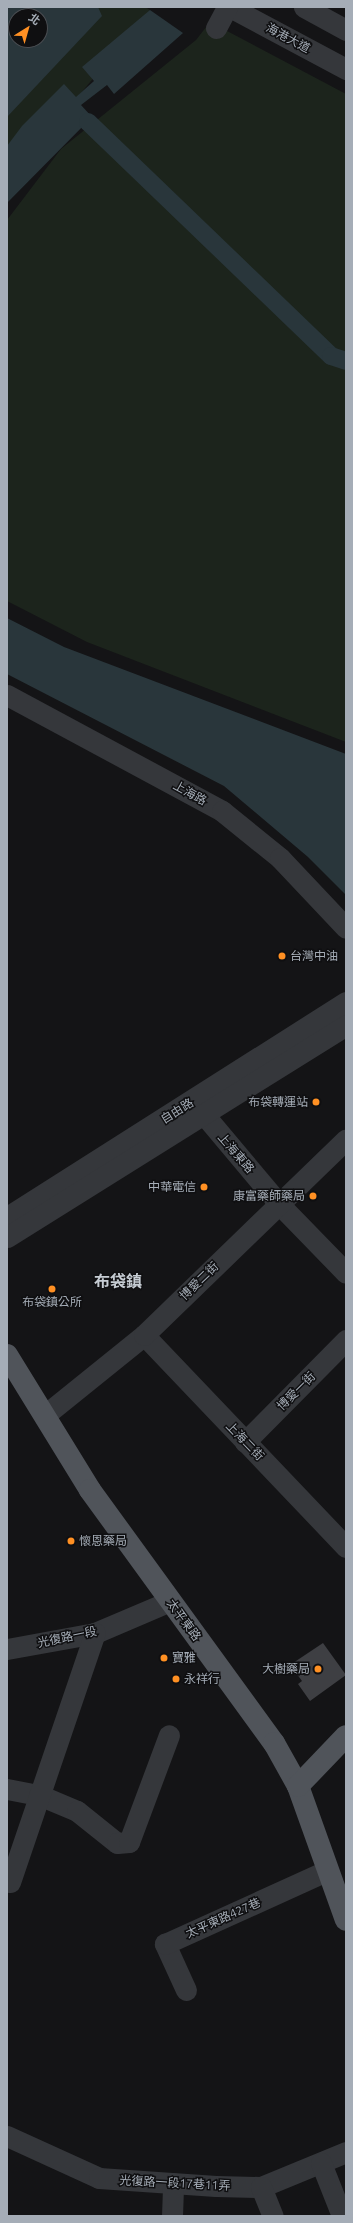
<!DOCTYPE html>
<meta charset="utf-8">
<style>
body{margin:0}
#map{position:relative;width:353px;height:2223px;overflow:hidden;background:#141416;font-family:Ubuntu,"Noto Sans TC",sans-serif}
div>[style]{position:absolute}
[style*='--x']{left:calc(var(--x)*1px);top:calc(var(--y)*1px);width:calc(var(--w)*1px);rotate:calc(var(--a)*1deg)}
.green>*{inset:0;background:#1c241c}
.water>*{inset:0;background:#29363b}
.canal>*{height:18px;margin:-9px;padding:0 9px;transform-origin:9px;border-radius:9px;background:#29363b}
.building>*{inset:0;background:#3e3f43}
.minor>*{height:21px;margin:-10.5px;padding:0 10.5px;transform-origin:10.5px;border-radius:10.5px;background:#35373b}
.major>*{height:22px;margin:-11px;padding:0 11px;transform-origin:11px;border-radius:11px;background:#50545a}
.dots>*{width:11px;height:11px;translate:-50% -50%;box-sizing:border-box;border:2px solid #0f0f11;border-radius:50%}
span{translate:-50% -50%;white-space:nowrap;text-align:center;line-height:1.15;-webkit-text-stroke:3px #0f0f11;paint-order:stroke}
.street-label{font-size:12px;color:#a5adb7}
.poi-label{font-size:12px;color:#a5adb7}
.left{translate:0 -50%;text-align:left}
.right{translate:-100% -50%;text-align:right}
.district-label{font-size:16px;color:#c6ccd3;font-weight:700}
.frame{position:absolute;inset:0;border:8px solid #a5adb7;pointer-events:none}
.north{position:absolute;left:8px;top:8px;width:40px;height:40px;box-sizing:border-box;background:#0f0f11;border:1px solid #4b4e53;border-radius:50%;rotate:37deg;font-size:11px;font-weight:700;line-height:16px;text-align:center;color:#a5adb7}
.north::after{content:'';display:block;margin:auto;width:14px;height:18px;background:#ff9023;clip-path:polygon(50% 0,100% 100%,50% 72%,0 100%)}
</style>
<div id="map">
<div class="green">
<i style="clip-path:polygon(evenodd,7px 7px,145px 7px,150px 10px,7px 182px,7px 7px,16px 16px,40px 16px,40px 40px,16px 40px,16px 16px)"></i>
<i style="clip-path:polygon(210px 22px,346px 94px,346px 742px,87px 642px,7px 601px,7px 220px,61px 149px,196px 40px)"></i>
</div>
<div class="water">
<i style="clip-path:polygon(evenodd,7px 7px,98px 7px,102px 16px,7px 117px,7px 7px,16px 16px,40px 16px,40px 40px,16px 40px,16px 16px)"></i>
<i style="clip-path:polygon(150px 10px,183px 33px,114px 94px,107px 85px,81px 105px,92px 117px,7px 203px,7px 146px,22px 126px,64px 84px,76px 97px,94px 81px,82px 67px)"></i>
<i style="clip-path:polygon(7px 618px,64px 647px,346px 754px,346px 895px,308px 857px,224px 786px,7px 674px)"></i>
</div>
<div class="canal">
<i style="--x:88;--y:122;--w:337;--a:43.9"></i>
<i style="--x:331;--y:356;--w:16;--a:18"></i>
</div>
<div class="building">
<i style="clip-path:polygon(323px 1643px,346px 1675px,310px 1701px,298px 1684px,302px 1681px,290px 1665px)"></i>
</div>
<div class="minor">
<i style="--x:230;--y:7;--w:132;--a:28.1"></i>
<i style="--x:304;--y:7;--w:48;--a:28.7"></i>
<i style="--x:216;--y:28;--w:24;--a:-62"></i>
<i style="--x:7;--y:695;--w:244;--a:28.3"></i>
<i style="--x:222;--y:811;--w:75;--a:39"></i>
<i style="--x:280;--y:858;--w:96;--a:46.7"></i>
<i style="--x:196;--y:1105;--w:129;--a:50"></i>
<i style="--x:279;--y:1204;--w:96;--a:45.8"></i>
<i style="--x:7;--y:1217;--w:401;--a:-32.4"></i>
<i style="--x:7;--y:1237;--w:400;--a:-32"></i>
<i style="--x:144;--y:1335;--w:293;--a:46.4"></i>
<i style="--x:45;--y:1415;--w:127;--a:-38.9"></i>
<i style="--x:144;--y:1335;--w:281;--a:-44.1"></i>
<i style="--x:245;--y:1442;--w:144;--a:-45.3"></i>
<i style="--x:7;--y:1649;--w:89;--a:-10.3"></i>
<i style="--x:95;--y:1633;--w:82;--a:-23.1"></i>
<i style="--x:7;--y:1789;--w:33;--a:11"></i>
<i style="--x:39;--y:1795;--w:41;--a:22.8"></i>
<i style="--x:77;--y:1811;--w:51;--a:38.7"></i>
<i style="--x:117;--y:1843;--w:12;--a:-5"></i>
<i style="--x:129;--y:1842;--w:114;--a:-69.5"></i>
<i style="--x:10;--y:1882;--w:263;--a:-71.2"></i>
<i style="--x:186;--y:1990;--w:51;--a:-114.5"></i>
<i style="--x:165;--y:1944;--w:177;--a:-24.4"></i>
<i style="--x:7;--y:2136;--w:101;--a:24.5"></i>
<i style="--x:99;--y:2178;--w:117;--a:3.9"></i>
<i style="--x:216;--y:2186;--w:45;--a:1.3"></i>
<i style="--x:261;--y:2187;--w:92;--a:-22.4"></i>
<i style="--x:321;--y:2163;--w:57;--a:68.4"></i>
<i style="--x:261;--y:2187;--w:31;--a:68"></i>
<i style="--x:172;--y:2216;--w:33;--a:-88"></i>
</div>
<div class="major">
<i style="--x:7;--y:1355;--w:158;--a:58.4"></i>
<i style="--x:90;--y:1490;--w:313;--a:54"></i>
<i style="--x:274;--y:1743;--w:49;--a:60.8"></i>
<i style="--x:298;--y:1786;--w:142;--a:70.3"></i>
<i style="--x:298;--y:1786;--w:69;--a:-46.2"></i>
</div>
<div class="dots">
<i style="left:282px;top:956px;background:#ff9023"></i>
<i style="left:316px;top:1102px;background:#ff9023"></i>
<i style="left:204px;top:1187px;background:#ff9023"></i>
<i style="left:313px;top:1196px;background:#ff9023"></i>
<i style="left:52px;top:1289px;background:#ff9023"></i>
<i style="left:71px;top:1541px;background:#ff9023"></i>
<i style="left:164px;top:1658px;background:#ff9023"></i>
<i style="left:318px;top:1669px;background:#ff9023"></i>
<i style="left:176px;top:1679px;background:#ff9023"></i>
</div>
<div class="street-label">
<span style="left:288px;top:38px;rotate:28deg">海港大道</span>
<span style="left:190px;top:793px;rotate:29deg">上海路</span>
<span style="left:177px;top:1111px;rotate:-32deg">自由路</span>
<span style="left:236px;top:1153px;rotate:49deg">上海東路</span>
<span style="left:199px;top:1281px;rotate:-44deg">博愛二街</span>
<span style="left:296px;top:1391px;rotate:-45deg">博愛一街</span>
<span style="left:245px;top:1441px;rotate:46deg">上海二街</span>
<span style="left:184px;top:1620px;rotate:54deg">太平東路</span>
<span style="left:67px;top:1637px;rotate:-12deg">光復路一段</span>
<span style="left:223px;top:1918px;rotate:-24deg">太平東路427巷</span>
<span style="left:175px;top:2183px;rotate:3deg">光復路一段17巷11弄</span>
</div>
<div class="poi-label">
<span class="left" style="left:290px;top:956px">台灣中油</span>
<span class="right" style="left:308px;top:1102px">布袋轉運站</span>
<span class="right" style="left:196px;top:1187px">中華電信</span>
<span class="right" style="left:305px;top:1196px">康富藥師藥局</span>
<span style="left:52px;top:1302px">布袋鎮公所</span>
<span class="left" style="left:79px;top:1541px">懷恩藥局</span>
<span class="left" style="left:172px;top:1658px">寶雅</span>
<span class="right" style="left:310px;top:1669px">大樹藥局</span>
<span class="left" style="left:184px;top:1679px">永祥行</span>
</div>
<div class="district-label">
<span style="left:118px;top:1281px">布袋鎮</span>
</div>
<div class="frame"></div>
<div class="north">北</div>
</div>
